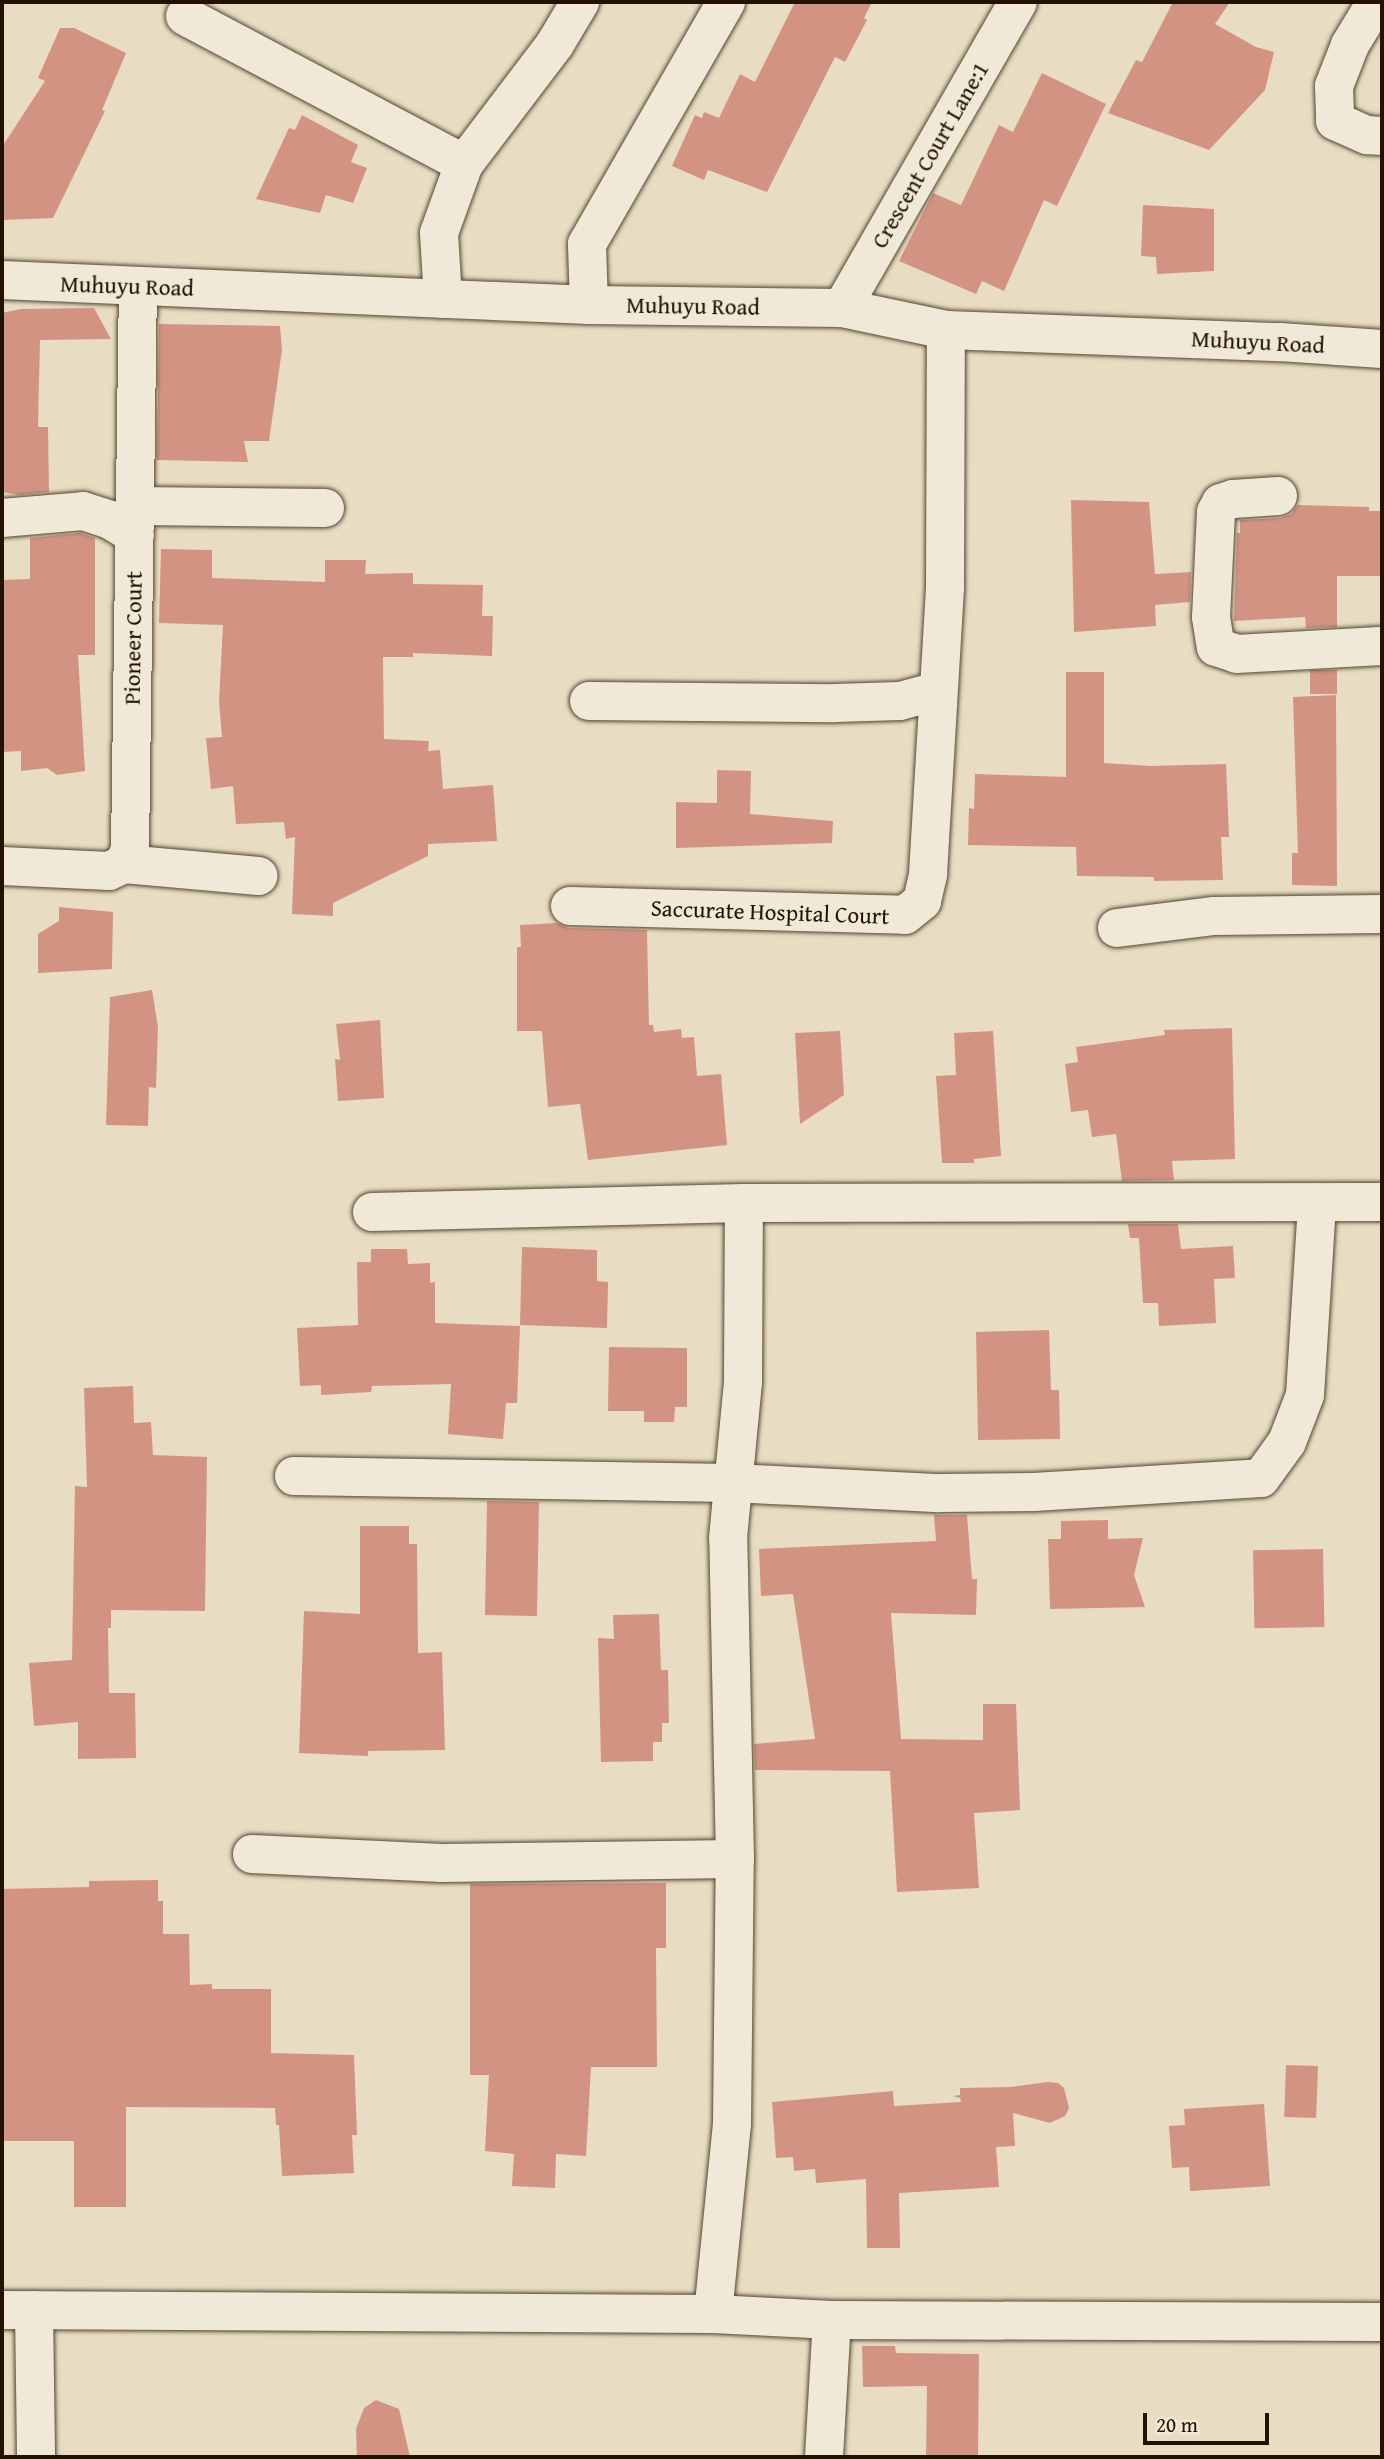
<!DOCTYPE html>
<style>
body{margin:0}
#map{position:relative;width:1384px;height:2459px;overflow:hidden;background:#e8ddc3;font-family:"Gentium Book Plus",serif}
div>[style]{position:absolute}
[style*='--x']{left:calc(var(--x)*1px);top:calc(var(--y)*1px);width:calc(var(--w)*1px);rotate:calc(var(--a)*1deg)}
.building>*{inset:0;background:#d39382;transform-origin:0 0}
.roads{filter:drop-shadow(0 0 2px #544531) drop-shadow(0 0 2px #544531)}
.minor>*{height:38px;margin:-19px;padding:0 19px;transform-origin:19px;border-radius:19px;background:#f0e9d8}
span{translate:-50% -50%;white-space:nowrap;text-align:center;line-height:1.15;-webkit-text-stroke:5px #f0e9d8;paint-order:stroke}
.street-label{font-size:23px;color:#231200}
.frame{position:absolute;inset:0;border:4px solid #231200;pointer-events:none}
.scale{position:absolute;left:1143px;top:2413px;width:126px;height:32px;box-sizing:border-box;border:4px solid #231200;border-top:0;padding-left:9px;font-size:21px;line-height:24px;white-space:nowrap;color:#231200;-webkit-text-stroke:5px #f0e9d8;paint-order:stroke}
</style>
<div id="map">
<div class="building">
<i style="clip-path:polygon(795px 2px,872px 2px,864px 18px,867px 20px,845px 62px,835px 57px,767px 192px,708px 170px,704px 180px,672px 166px,695px 115px,702px 118px,704px 112px,719px 118px,740px 74px,755px 82px)"></i>
<i style="clip-path:polygon(1173px 2px,1230px 2px,1215px 24px,1256px 47px,1274px 52px,1265px 90px,1209px 150px,1108px 113px,1136px 60px,1142px 62px)"></i>
<i style="clip-path:polygon(60px 28px,74px 28px,126px 53px,102px 110px,105px 111px,53px 218px,2px 220px,2px 147px,45px 81px,38px 78px)"></i>
<i style="clip-path:polygon(1042px 73px,1106px 104px,1057px 206px,1044px 200px,1004px 291px,982px 281px,976px 294px,899px 261px,933px 193px,961px 205px,999px 125px,1013px 132px)"></i>
<i style="clip-path:polygon(302px 115px,358px 145px,351px 162px,367px 168px,353px 203px,326px 195px,320px 213px,256px 199px,289px 128px,295px 130px)"></i>
<i style="clip-path:polygon(1143px 205px,1214px 209px,1214px 271px,1157px 274px,1156px 257px,1141px 256px)"></i>
<i style="clip-path:polygon(94px 308px,111px 339px,40px 340px,38px 427px,48px 427px,49px 492px,19px 495px,2px 492px,2px 313px,21px 309px)"></i>
<i style="clip-path:polygon(159px 324px,280px 326px,282px 350px,269px 441px,244px 441px,248px 462px,157px 460px)"></i>
<i style="clip-path:polygon(1071px 500px,1149px 502px,1155px 574px,1191px 572px,1190px 602px,1155px 605px,1156px 626px,1074px 632px)"></i>
<i style="clip-path:polygon(1298px 505px,1369px 507px,1369px 511px,1382px 511px,1382px 576px,1337px 576px,1337px 627px,1306px 628px,1305px 617px,1234px 621px,1237px 533px,1240px 533px,1240px 520px,1280px 518px,1291px 514px)"></i>
<i style="clip-path:polygon(80px 533px,95px 538px,95px 655px,78px 655px,85px 771px,57px 775px,47px 768px,21px 771px,21px 751px,2px 752px,2px 580px,30px 579px,30px 538px)"></i>
<i style="clip-path:polygon(161px 549px,212px 550px,212px 578px,325px 582px,325px 560px,366px 560px,365px 574px,413px 573px,413px 584px,483px 585px,482px 616px,493px 616px,492px 656px,413px 653px,413px 657px,383px 657px,384px 739px,429px 741px,428px 751px,440px 750px,443px 789px,493px 785px,497px 841px,428px 844px,428px 856px,333px 903px,333px 916px,292px 914px,295px 837px,286px 839px,284px 822px,236px 824px,233px 786px,211px 789px,206px 738px,222px 737px,219px 701px,223px 625px,159px 623px)"></i>
<i style="left:1337px;top:670px;width:24px;height:27px;rotate:90deg"></i>
<i style="clip-path:polygon(1066px 672px,1104px 672px,1104px 763px,1151px 766px,1226px 764px,1229px 837px,1221px 837px,1223px 880px,1154px 881px,1154px 877px,1077px 876px,1076px 847px,968px 845px,969px 808px,974px 809px,975px 774px,1066px 777px)"></i>
<i style="clip-path:polygon(1336px 695px,1337px 886px,1292px 885px,1292px 853px,1298px 853px,1293px 697px)"></i>
<i style="clip-path:polygon(717px 770px,751px 771px,750px 814px,833px 821px,832px 843px,676px 848px,676px 802px,717px 803px)"></i>
<i style="clip-path:polygon(59px 907px,113px 912px,112px 969px,38px 973px,38px 934px,59px 921px)"></i>
<i style="clip-path:polygon(557px 923px,569px 928px,647px 930px,649px 1025px,653px 1025px,654px 1032px,681px 1029px,682px 1038px,694px 1037px,697px 1076px,721px 1074px,727px 1145px,588px 1160px,580px 1104px,548px 1107px,542px 1031px,517px 1031px,517px 947px,521px 947px,520px 925px)"></i>
<i style="clip-path:polygon(152px 990px,158px 1027px,156px 1088px,149px 1087px,148px 1126px,106px 1125px,110px 997px)"></i>
<i style="clip-path:polygon(380px 1020px,384px 1098px,338px 1101px,335px 1059px,340px 1060px,336px 1024px)"></i>
<i style="clip-path:polygon(1232px 1028px,1235px 1159px,1172px 1161px,1174px 1180px,1122px 1181px,1116px 1134px,1092px 1137px,1088px 1110px,1071px 1112px,1065px 1064px,1078px 1062px,1076px 1047px,1165px 1035px,1164px 1030px)"></i>
<i style="clip-path:polygon(840px 1031px,844px 1095px,800px 1124px,795px 1033px)"></i>
<i style="clip-path:polygon(993px 1031px,1001px 1156px,974px 1159px,974px 1163px,942px 1163px,936px 1076px,956px 1075px,954px 1033px)"></i>
<i style="clip-path:polygon(1128px 1224px,1178px 1224px,1181px 1249px,1233px 1246px,1235px 1278px,1214px 1279px,1216px 1323px,1159px 1326px,1158px 1303px,1143px 1303px,1139px 1238px,1130px 1238px)"></i>
<i style="clip-path:polygon(522px 1247px,597px 1250px,597px 1281px,608px 1282px,607px 1328px,520px 1325px)"></i>
<i style="clip-path:polygon(371px 1249px,407px 1249px,408px 1264px,430px 1263px,430px 1283px,435px 1282px,435px 1323px,520px 1326px,517px 1403px,506px 1403px,503px 1439px,448px 1434px,451px 1384px,372px 1386px,371px 1392px,321px 1395px,321px 1385px,300px 1386px,297px 1328px,358px 1325px,357px 1262px,371px 1262px)"></i>
<i style="clip-path:polygon(1049px 1330px,1051px 1390px,1059px 1390px,1060px 1439px,978px 1440px,976px 1332px)"></i>
<i style="clip-path:polygon(609px 1347px,687px 1348px,687px 1407px,675px 1407px,674px 1422px,644px 1422px,644px 1411px,608px 1411px)"></i>
<i style="clip-path:polygon(133px 1386px,134px 1423px,151px 1422px,153px 1455px,207px 1457px,205px 1611px,111px 1610px,111px 1628px,108px 1628px,109px 1693px,135px 1693px,136px 1758px,78px 1759px,78px 1722px,34px 1726px,29px 1663px,72px 1660px,75px 1486px,87px 1487px,84px 1388px)"></i>
<i style="left:487px;top:1501px;width:52px;height:114px;rotate:1deg"></i>
<i style="clip-path:polygon(934px 1515px,967px 1515px,972px 1579px,977px 1579px,976px 1615px,891px 1613px,901px 1739px,983px 1740px,983px 1704px,1016px 1704px,1020px 1810px,974px 1813px,979px 1888px,897px 1892px,890px 1771px,755px 1770px,754px 1744px,815px 1739px,793px 1594px,761px 1596px,759px 1549px,936px 1541px)"></i>
<i style="clip-path:polygon(1108px 1520px,1108px 1539px,1143px 1538px,1134px 1575px,1145px 1607px,1050px 1609px,1048px 1539px,1061px 1539px,1061px 1521px)"></i>
<i style="clip-path:polygon(360px 1526px,409px 1526px,409px 1544px,417px 1544px,418px 1653px,442px 1652px,445px 1750px,368px 1751px,368px 1756px,299px 1753px,304px 1611px,360px 1614px)"></i>
<i style="left:1323px;top:1549px;width:78px;height:70px;rotate:89deg"></i>
<i style="clip-path:polygon(659px 1614px,661px 1670px,668px 1670px,669px 1723px,662px 1723px,662px 1742px,653px 1742px,653px 1761px,601px 1762px,598px 1638px,614px 1639px,613px 1615px)"></i>
<i style="clip-path:polygon(158px 1880px,158px 1901px,163px 1901px,163px 1934px,189px 1934px,190px 1985px,212px 1984px,212px 1989px,271px 1989px,271px 2053px,354px 2055px,357px 2135px,352px 2135px,354px 2173px,282px 2176px,279px 2125px,276px 2125px,275px 2108px,126px 2107px,126px 2207px,74px 2207px,74px 2141px,2px 2141px,2px 1889px,89px 1887px,89px 1881px)"></i>
<i style="clip-path:polygon(666px 1883px,666px 1948px,656px 1948px,657px 2067px,591px 2067px,586px 2156px,556px 2154px,555px 2188px,512px 2186px,514px 2154px,485px 2151px,489px 2075px,470px 2075px,470px 1884px)"></i>
<i style="left:1286px;top:2065px;width:32px;height:52px;rotate:2deg"></i>
<i style="clip-path:polygon(1048px 2082px,1058px 2083px,1064px 2088px,1069px 2108px,1065px 2116px,1050px 2123px,1013px 2113px,1015px 2146px,996px 2147px,999px 2187px,899px 2193px,900px 2248px,867px 2248px,866px 2179px,816px 2183px,815px 2169px,794px 2171px,793px 2157px,776px 2158px,772px 2102px,893px 2091px,894px 2106px,961px 2102px,960px 2098px,953px 2096px,960px 2095px,960px 2088px,1011px 2087px)"></i>
<i style="clip-path:polygon(1264px 2104px,1270px 2186px,1190px 2191px,1189px 2167px,1172px 2168px,1169px 2126px,1185px 2125px,1184px 2109px)"></i>
<i style="clip-path:polygon(862px 2346px,895px 2346px,896px 2353px,979px 2354px,978px 2457px,926px 2457px,927px 2386px,863px 2387px)"></i>
<i style="clip-path:polygon(376px 2400px,399px 2409px,410px 2457px,357px 2457px,356px 2429px,364px 2408px)"></i>
</div>
<div class="roads">
<div class="minor">
<i style="--x:1376;--y:2;--w:50;--a:121.2"></i>
<i style="--x:1350;--y:45;--w:44;--a:111.3"></i>
<i style="--x:1334;--y:86;--w:35;--a:88"></i>
<i style="--x:1335;--y:121;--w:35;--a:24"></i>
<i style="--x:1367;--y:135;--w:15;--a:4"></i>
<i style="--x:185;--y:16;--w:316;--a:27.9"></i>
<i style="--x:2;--y:280;--w:588;--a:2.44"></i>
<i style="--x:589;--y:305;--w:253;--a:0.7"></i>
<i style="--x:842;--y:308;--w:106;--a:11.9"></i>
<i style="--x:946;--y:330;--w:334;--a:2.1"></i>
<i style="--x:1280;--y:342;--w:102;--a:3.9"></i>
<i style="--x:443;--y:299;--w:66;--a:-93.5"></i>
<i style="--x:439;--y:233;--w:73;--a:-70.1"></i>
<i style="--x:464;--y:164;--w:151;--a:-52.8"></i>
<i style="--x:555;--y:44;--w:49;--a:-59.2"></i>
<i style="--x:589;--y:305;--w:61;--a:-91.9"></i>
<i style="--x:587;--y:244;--w:279;--a:-60.1"></i>
<i style="--x:842;--y:308;--w:353;--a:-60.1"></i>
<i style="--x:1278;--y:496;--w:45;--a:176.2"></i>
<i style="--x:1233;--y:499;--w:13;--a:162"></i>
<i style="--x:1221;--y:503;--w:10;--a:119"></i>
<i style="--x:1216;--y:512;--w:105;--a:92.7"></i>
<i style="--x:1211;--y:617;--w:30;--a:81"></i>
<i style="--x:1216;--y:647;--w:22;--a:18"></i>
<i style="--x:1237;--y:654;--w:145;--a:-3.2"></i>
<i style="--x:135;--y:506;--w:190;--a:0.6"></i>
<i style="--x:2;--y:518;--w:81;--a:-4.9"></i>
<i style="--x:83;--y:511;--w:28;--a:18"></i>
<i style="--x:110;--y:520;--w:29;--a:31"></i>
<i style="--x:589;--y:701;--w:246;--a:0.5"></i>
<i style="--x:835;--y:703;--w:65;--a:-1.8"></i>
<i style="--x:900;--y:701;--w:39;--a:-15"></i>
<i style="--x:124;--y:864;--w:135;--a:5.1"></i>
<i style="--x:2;--y:866;--w:107;--a:2.7"></i>
<i style="--x:109;--y:871;--w:17;--a:-25"></i>
<i style="--x:124;--y:864;--w:16;--a:-68"></i>
<i style="--x:130;--y:849;--w:563;--a:-89.19"></i>
<i style="--x:570;--y:906;--w:335;--a:1.5"></i>
<i style="--x:905;--y:915;--w:22;--a:-39"></i>
<i style="--x:922;--y:901;--w:28;--a:-77"></i>
<i style="--x:928;--y:874;--w:288;--a:-86.6"></i>
<i style="--x:945;--y:587;--w:257;--a:-89.8"></i>
<i style="--x:1117;--y:928;--w:98;--a:-7.1"></i>
<i style="--x:1214;--y:916;--w:168;--a:-0.7"></i>
<i style="--x:372;--y:1212;--w:372;--a:-1.4"></i>
<i style="--x:744;--y:1203;--w:638;--a:-0.09"></i>
<i style="--x:294;--y:1476;--w:438;--a:0.9"></i>
<i style="--x:732;--y:1483;--w:208;--a:2.8"></i>
<i style="--x:940;--y:1493;--w:94;--a:-0.6"></i>
<i style="--x:1034;--y:1492;--w:227;--a:-3.5"></i>
<i style="--x:1261;--y:1478;--w:44;--a:-54.2"></i>
<i style="--x:1287;--y:1442;--w:50;--a:-69"></i>
<i style="--x:1305;--y:1395;--w:193;--a:-86.4"></i>
<i style="--x:252;--y:1854;--w:190;--a:2.7"></i>
<i style="--x:442;--y:1863;--w:293;--a:-0.8"></i>
<i style="--x:2;--y:2310;--w:711;--a:0.32"></i>
<i style="--x:713;--y:2314;--w:119;--a:2.9"></i>
<i style="--x:832;--y:2320;--w:550;--a:0.21"></i>
<i style="--x:34;--y:2310;--w:147;--a:89.2"></i>
<i style="--x:713;--y:2314;--w:191;--a:-84.3"></i>
<i style="--x:732;--y:2124;--w:265;--a:-89.4"></i>
<i style="--x:735;--y:1859;--w:321;--a:-91.2"></i>
<i style="--x:728;--y:1538;--w:158;--a:-84.5"></i>
<i style="--x:743;--y:1381;--w:178;--a:-89.7"></i>
<i style="--x:824;--y:2457;--w:137;--a:-86.7"></i>
</div>
</div>
<div class="street-label">
<span style="left:930px;top:155px;rotate:-60deg">Crescent Court Lane:1</span>
<span style="left:127px;top:286px;rotate:2deg">Muhuyu Road</span>
<span style="left:693px;top:306px;rotate:1deg">Muhuyu Road</span>
<span style="left:1258px;top:342px;rotate:3deg">Muhuyu Road</span>
<span style="left:133px;top:638px;rotate:-89deg">Pioneer Court</span>
<span style="left:770px;top:912px;rotate:2deg">Saccurate Hospital Court</span>
</div>
<div class="frame"></div>
<div class="scale">20 m</div>
</div>
